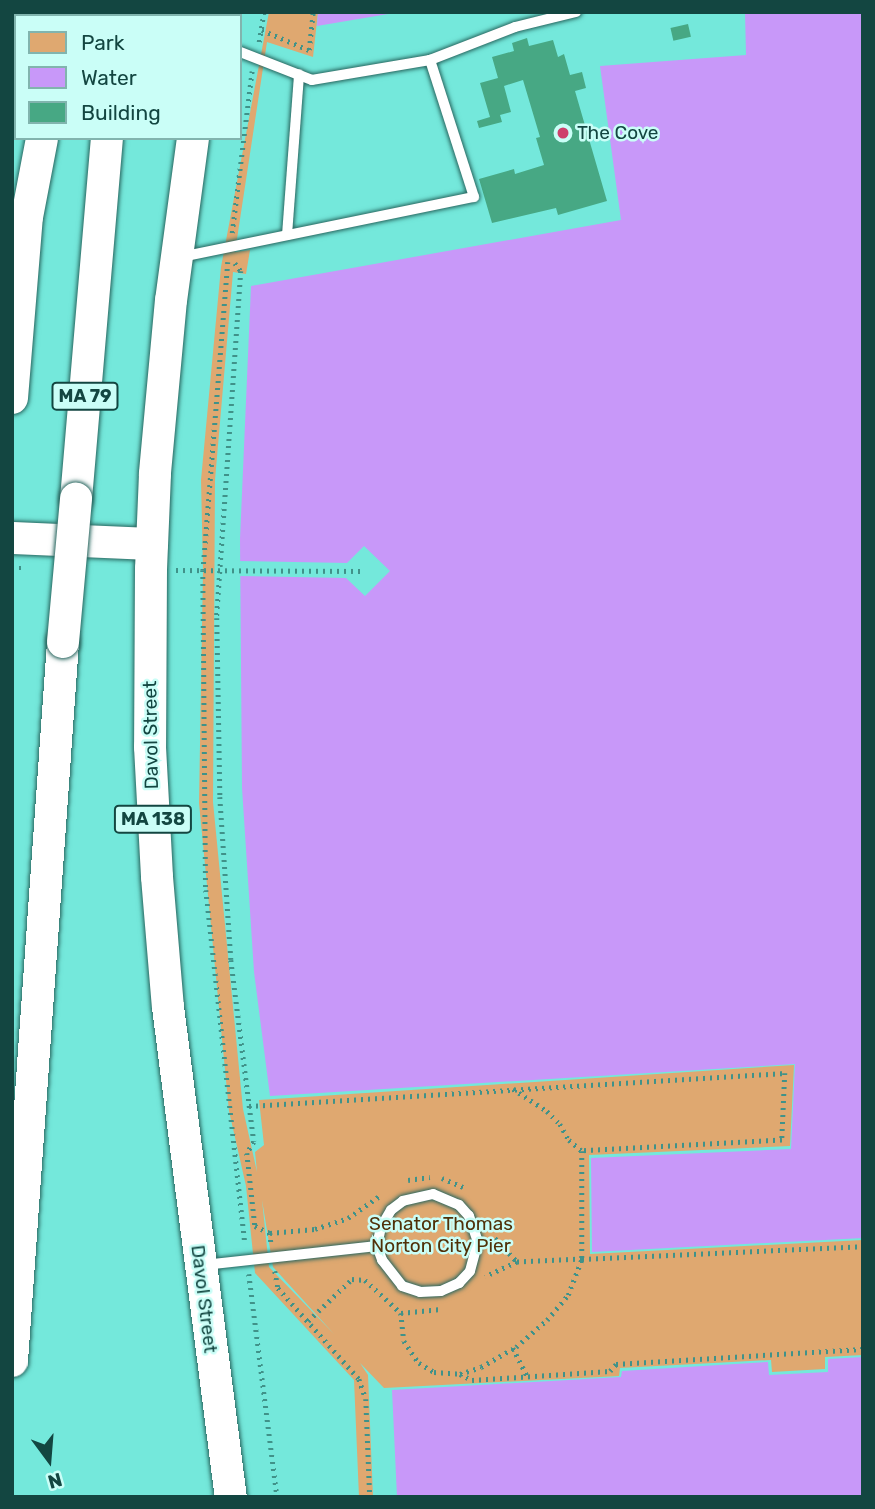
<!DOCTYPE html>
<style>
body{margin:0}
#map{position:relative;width:875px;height:1509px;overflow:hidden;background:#74e8db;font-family:Rubik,sans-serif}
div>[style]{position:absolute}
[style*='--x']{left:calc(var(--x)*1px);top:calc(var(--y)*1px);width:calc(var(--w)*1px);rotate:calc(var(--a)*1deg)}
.green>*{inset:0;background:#dfa870}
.water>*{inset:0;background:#c898f9}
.pier>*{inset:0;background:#74e8db}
.building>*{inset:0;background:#47a884;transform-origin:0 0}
.path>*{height:4.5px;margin-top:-2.25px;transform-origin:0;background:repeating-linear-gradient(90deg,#409289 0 2px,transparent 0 7px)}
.roads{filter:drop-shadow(0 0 2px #28665f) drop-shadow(0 0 2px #28665f)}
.service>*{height:10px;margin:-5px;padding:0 5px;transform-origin:5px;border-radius:5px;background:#fff}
.trunk>*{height:32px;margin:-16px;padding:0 16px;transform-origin:16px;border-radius:16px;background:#fff}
.bridges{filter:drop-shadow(0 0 2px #28665f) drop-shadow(0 0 2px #28665f)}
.trunk-bridge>*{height:32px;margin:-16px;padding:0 16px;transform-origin:16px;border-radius:16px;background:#fff}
.dots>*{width:19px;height:19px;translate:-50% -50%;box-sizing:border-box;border:4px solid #cafef7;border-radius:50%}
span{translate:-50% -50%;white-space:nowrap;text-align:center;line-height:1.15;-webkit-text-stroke:5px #cafef7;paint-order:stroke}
.shield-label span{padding:2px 5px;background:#cafef7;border:2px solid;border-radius:5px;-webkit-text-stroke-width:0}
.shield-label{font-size:18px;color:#134641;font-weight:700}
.poi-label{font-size:19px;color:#134641}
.left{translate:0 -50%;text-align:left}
.street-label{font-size:19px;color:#134641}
.park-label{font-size:19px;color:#503008}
.frame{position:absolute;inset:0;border:14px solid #134641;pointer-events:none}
.legend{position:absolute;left:14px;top:14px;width:228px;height:126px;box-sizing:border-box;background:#cafef7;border:2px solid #81b4ae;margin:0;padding:9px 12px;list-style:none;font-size:21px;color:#134641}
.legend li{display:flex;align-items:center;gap:14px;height:35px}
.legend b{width:35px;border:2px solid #81b4ae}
.north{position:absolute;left:14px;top:1425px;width:70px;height:70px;-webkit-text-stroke:5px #cafef7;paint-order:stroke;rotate:164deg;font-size:19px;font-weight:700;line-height:28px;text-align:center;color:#134641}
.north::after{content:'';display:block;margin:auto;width:24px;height:32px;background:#134641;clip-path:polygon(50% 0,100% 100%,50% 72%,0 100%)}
</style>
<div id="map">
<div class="green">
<i style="clip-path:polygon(evenodd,269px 12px,318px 12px,313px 57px,267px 42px,235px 252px,250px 250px,246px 274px,233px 272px,215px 480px,213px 802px,243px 1109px,257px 1172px,255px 1152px,264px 1145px,259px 1100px,794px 1065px,790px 1146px,589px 1155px,590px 1254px,863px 1240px,863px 1355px,825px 1357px,825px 1369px,772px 1372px,771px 1360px,620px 1368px,619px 1376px,384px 1388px,360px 1363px,368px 1375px,373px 1497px,359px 1497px,354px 1380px,255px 1273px,246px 1186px,229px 1111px,199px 803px,203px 570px,201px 480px,221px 267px,269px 12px,262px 1200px,273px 1267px,334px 1334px,269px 1267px,262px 1200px)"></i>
</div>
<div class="water">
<i style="clip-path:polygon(318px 12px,400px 12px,317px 26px)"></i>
<i style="clip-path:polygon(745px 12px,863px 12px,863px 1238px,592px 1252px,591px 1158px,791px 1149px,795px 1064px,270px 1096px,254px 972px,242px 788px,240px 539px,251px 286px,621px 220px,600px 66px,746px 55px)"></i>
<i style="clip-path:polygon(863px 1357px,863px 1497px,397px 1497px,392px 1390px,621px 1377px,622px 1371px,768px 1362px,769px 1375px,828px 1372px,828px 1359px)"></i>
</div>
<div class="pier">
<i style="clip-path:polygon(364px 546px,390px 571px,365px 596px,346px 578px,236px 576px,236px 561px,347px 563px)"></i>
</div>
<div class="building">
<i style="left:688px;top:24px;width:13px;height:18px;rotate:77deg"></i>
<i style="clip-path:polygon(527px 38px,529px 46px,553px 40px,558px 57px,564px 54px,570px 75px,582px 72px,586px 88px,575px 91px,607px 201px,558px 215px,556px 208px,492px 223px,479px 179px,514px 169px,515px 174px,544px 165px,536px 138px,540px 137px,523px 80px,504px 86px,511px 112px,500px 115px,502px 122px,479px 128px,477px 121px,490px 117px,480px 83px,498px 78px,492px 57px,514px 51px,512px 43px)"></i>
</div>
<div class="path">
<i style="--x:262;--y:30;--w:51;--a:23.1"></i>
<i style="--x:309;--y:50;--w:38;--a:-84"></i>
<i style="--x:259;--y:42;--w:30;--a:-81"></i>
<i style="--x:232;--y:233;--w:163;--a:-83"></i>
<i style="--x:228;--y:262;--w:309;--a:94.6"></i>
<i style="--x:203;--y:570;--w:320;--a:89.5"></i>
<i style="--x:206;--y:890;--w:356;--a:83.7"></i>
<i style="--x:235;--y:263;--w:10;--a:53"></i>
<i style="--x:241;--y:271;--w:348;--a:94"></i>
<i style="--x:217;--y:618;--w:179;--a:89"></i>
<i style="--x:220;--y:797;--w:163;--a:86.1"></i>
<i style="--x:231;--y:960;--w:183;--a:82.8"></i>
<i style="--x:254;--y:1142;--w:13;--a:122"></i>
<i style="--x:247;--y:1153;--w:73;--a:83.7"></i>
<i style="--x:255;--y:1226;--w:17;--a:25"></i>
<i style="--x:270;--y:1233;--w:9;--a:84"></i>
<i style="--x:12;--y:568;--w:12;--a:0"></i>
<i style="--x:176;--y:570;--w:188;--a:0.3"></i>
<i style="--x:513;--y:1089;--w:40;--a:32.9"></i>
<i style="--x:547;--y:1111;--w:18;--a:45"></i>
<i style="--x:560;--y:1124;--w:18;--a:61"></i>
<i style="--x:569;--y:1140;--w:17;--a:40"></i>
<i style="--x:249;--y:1106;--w:537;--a:-3.52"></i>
<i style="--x:785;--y:1073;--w:67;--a:92.6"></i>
<i style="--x:782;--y:1140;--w:200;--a:176.9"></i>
<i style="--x:582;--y:1151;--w:108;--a:90"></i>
<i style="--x:582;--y:1259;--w:281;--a:-2.6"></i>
<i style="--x:442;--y:1178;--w:23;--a:23"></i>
<i style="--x:408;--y:1180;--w:22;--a:-8"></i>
<i style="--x:270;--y:1233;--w:45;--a:-5.1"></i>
<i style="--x:315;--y:1229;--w:35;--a:-18"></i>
<i style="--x:348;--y:1218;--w:38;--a:-35"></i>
<i style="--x:495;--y:1238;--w:33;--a:47"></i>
<i style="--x:275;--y:1271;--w:17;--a:80"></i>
<i style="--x:278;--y:1288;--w:122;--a:48.3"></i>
<i style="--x:359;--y:1379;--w:21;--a:71"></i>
<i style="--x:366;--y:1399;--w:98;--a:87.7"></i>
<i style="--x:249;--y:1274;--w:225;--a:82.8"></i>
<i style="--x:401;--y:1313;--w:40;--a:-5.7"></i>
<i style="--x:308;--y:1321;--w:61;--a:-43.7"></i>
<i style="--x:352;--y:1279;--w:13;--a:4"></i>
<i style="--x:365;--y:1280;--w:49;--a:42.5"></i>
<i style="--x:401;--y:1313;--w:28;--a:84"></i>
<i style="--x:404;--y:1341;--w:27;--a:56"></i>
<i style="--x:419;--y:1363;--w:17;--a:31"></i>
<i style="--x:434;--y:1372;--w:26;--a:4"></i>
<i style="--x:460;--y:1374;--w:13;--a:27"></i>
<i style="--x:472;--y:1380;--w:138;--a:-3.7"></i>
<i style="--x:610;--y:1371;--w:9;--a:-49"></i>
<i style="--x:616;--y:1364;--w:247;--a:-3.5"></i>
<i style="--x:513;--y:1348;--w:33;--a:63"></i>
<i style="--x:460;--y:1374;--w:22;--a:-18"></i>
<i style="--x:481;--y:1367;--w:40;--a:-29.7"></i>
<i style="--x:516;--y:1347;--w:41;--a:-41.1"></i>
<i style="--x:547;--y:1320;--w:33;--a:-50"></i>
<i style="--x:568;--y:1295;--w:39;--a:-69"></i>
<i style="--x:582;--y:1259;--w:65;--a:177.4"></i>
<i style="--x:517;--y:1262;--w:35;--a:155"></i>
</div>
<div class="roads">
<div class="service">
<i style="--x:430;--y:60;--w:91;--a:-21.2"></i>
<i style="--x:515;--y:27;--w:63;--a:-13.8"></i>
<i style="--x:287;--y:235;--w:161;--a:-85.7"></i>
<i style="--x:181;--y:257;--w:299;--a:-11.6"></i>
<i style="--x:474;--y:197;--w:144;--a:-107.8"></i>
<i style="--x:430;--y:60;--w:120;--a:170.4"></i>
<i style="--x:312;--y:80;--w:77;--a:-158.7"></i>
<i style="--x:204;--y:1265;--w:174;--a:-6.3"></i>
<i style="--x:377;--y:1246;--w:15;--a:70"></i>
<i style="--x:382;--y:1260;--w:33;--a:52"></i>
<i style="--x:402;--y:1286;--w:19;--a:18"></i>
<i style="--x:420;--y:1292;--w:21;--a:-3"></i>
<i style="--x:441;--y:1291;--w:20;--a:-24"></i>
<i style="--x:459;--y:1283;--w:16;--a:-47"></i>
<i style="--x:470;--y:1271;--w:30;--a:-75"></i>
<i style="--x:478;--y:1242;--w:28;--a:-109"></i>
<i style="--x:469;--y:1216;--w:15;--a:-132"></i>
<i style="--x:459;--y:1205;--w:28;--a:-157"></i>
<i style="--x:433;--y:1194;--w:31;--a:167"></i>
<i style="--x:403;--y:1201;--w:15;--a:143"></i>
<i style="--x:391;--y:1210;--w:20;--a:120"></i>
<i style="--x:381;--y:1227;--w:19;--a:102"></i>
</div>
<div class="trunk">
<i style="--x:69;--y:16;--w:4;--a:-76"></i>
<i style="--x:117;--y:16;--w:4;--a:-90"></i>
<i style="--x:210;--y:16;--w:4;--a:-90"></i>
<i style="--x:193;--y:138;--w:163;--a:97.7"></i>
<i style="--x:171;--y:300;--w:175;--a:95.3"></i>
<i style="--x:155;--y:474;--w:95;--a:92.4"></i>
<i style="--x:151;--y:569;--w:178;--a:90.3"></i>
<i style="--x:150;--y:747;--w:130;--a:86.9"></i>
<i style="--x:157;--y:877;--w:130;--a:85.2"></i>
<i style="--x:168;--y:1007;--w:494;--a:82.7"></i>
<i style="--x:12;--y:398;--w:182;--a:-85.3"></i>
<i style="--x:27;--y:217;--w:80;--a:-79.2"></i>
<i style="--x:76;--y:499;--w:362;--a:-85.1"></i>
<i style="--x:12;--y:538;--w:140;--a:2.5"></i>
<i style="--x:12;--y:1361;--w:721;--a:-85.94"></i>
</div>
</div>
<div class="bridges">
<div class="trunk-bridge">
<i style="--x:63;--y:642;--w:144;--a:-84.8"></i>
</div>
</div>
<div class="dots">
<i style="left:563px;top:133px;background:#ce406c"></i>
</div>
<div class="shield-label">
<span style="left:85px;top:396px">MA 79</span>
<span style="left:153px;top:819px">MA 138</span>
</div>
<div class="poi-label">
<span class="left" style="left:577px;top:133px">The Cove</span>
</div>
<div class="street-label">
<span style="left:151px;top:735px;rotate:-91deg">Davol Street</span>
<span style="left:204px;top:1299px;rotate:83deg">Davol Street</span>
</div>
<div class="park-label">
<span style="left:441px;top:1235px">Senator Thomas<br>Norton City Pier</span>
</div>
<div class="frame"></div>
<ul class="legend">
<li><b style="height:19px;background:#dfa870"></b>Park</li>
<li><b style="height:19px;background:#c898f9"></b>Water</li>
<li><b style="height:19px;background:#47a884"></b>Building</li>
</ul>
<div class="north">N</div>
</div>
